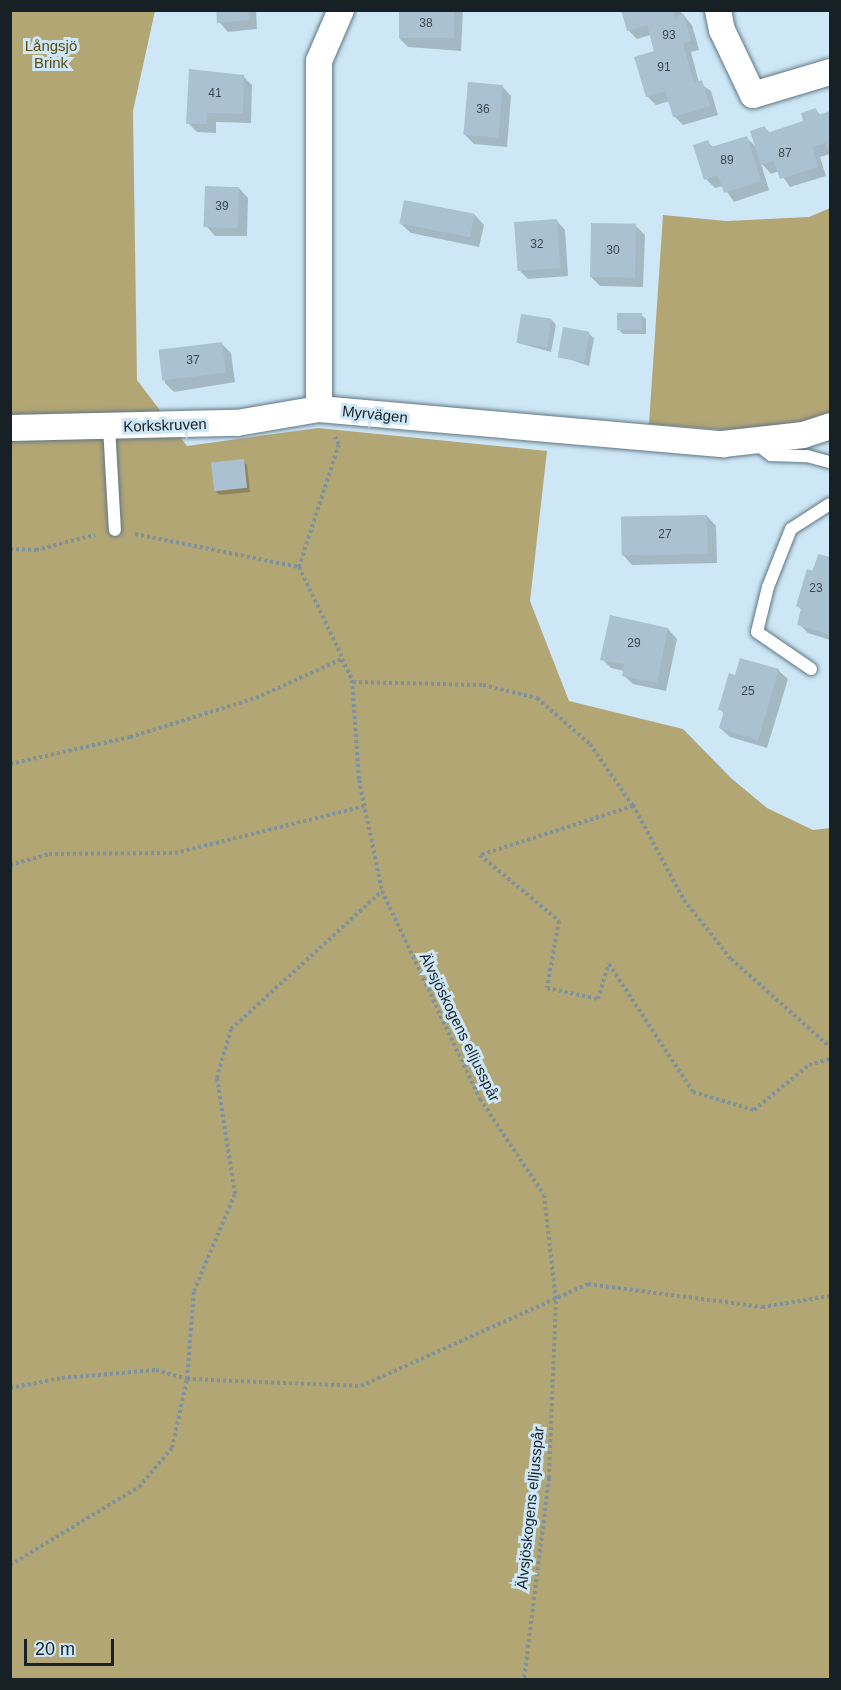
<!DOCTYPE html>
<meta charset="utf-8">
<style>
body{margin:0}
#map{position:relative;width:841px;height:1690px;overflow:hidden;background:#cee7f6;font-family:Arial,sans-serif}
div>[style]{position:absolute}
[style*='--x']{left:calc(var(--x)*1px);top:calc(var(--y)*1px);width:calc(var(--w)*1px);rotate:calc(var(--a)*1deg)}
.forest>*{inset:0;background:#b3a675}
.shadow>*{inset:0;background:#0003}
.building>*{inset:0;background:#a9c1d0;transform-origin:0 0}
.path>*{height:4px;margin-top:-2px;transform-origin:0;background:repeating-linear-gradient(90deg,#7f919b 0 3px,transparent 0 6px)}
.roads{filter:drop-shadow(0 0 2px #607684) drop-shadow(0 0 2px #607684)}
.lane>*{height:12px;margin:-6px;padding:0 6px;transform-origin:6px;border-radius:6px;background:#fff}
.street>*{height:26px;margin:-13px;padding:0 13px;transform-origin:13px;border-radius:13px;background:#fff}
span{translate:-50% -50%;white-space:nowrap;text-align:center;line-height:1.15;-webkit-text-stroke:6px #cee7f6;paint-order:stroke}
.number-label{font-size:12px;color:#3c4850}
.number-label span{-webkit-text-stroke-width:0}
.park-label{font-size:15px;color:#594c0f}
.street-label{font-size:15px;color:#172025}
.frame{position:absolute;inset:0;border:12px solid #172025;pointer-events:none}
.scale{position:absolute;left:24px;top:1639px;width:90px;height:27px;box-sizing:border-box;border:3px solid #172025;border-top:0;padding-left:8px;font-size:18px;line-height:21px;white-space:nowrap;color:#172025;-webkit-text-stroke:4px #cee7f6;paint-order:stroke}
</style>
<div id="map">
<div class="forest">
<i style="clip-path:polygon(11px 11px,155px 11px,133px 111px,137px 380px,187px 446px,318px 428px,547px 451px,530px 601px,569px 701px,683px 729px,731px 778px,767px 808px,813px 830px,830px 828px,830px 1679px,11px 1680px)"></i>
<i style="clip-path:polygon(830px 208px,830px 413px,799px 423px,723px 430px,649px 424px,663px 215px,726px 221px,809px 217px)"></i>
</div>
<div class="shadow">
<i style="clip-path:polygon(218px 10px,256px 10px,257px 29px,228px 32px,219px 22px)"></i>
<i style="clip-path:polygon(401px 10px,463px 10px,461px 51px,408px 47px,399px 38px)"></i>
<i style="clip-path:polygon(623px 10px,679px 10px,692px 25px,699px 50px,691px 52px,699px 83px,711px 91px,718px 115px,683px 125px,674px 116px,670px 101px,656px 105px,647px 96px,656px 52px,651px 35px,637px 39px,628px 30px)"></i>
<i style="clip-path:polygon(243px 76px,252px 85px,251px 123px,216px 122px,216px 133px,197px 132px,188px 123px)"></i>
<i style="clip-path:polygon(502px 86px,511px 96px,507px 147px,474px 144px,465px 135px)"></i>
<i style="clip-path:polygon(816px 110px,821px 116px,830px 113px,830px 154px,820px 157px,826px 176px,790px 187px,779px 171px,771px 174px,761px 163px,769px 190px,734px 202px,723px 186px,715px 188px,706px 179px,708px 142px,714px 148px,746px 137px,757px 148px,765px 128px,770px 133px,805px 122px)"></i>
<i style="clip-path:polygon(239px 188px,248px 198px,247px 236px,215px 236px,206px 226px)"></i>
<i style="clip-path:polygon(475px 215px,484px 225px,479px 247px,411px 233px,401px 224px)"></i>
<i style="clip-path:polygon(556px 220px,565px 230px,568px 276px,528px 279px,518px 269px)"></i>
<i style="clip-path:polygon(636px 226px,645px 235px,643px 287px,600px 286px,591px 277px)"></i>
<i style="clip-path:polygon(641px 315px,646px 319px,646px 334px,623px 334px,619px 330px)"></i>
<i style="clip-path:polygon(552px 320px,556px 325px,551px 352px,518px 343px)"></i>
<i style="clip-path:polygon(589px 334px,594px 338px,589px 366px,559px 356px)"></i>
<i style="clip-path:polygon(222px 344px,231px 353px,235px 382px,174px 392px,165px 383px,161px 352px)"></i>
<i style="clip-path:polygon(243px 461px,247px 465px,250px 492px,220px 495px,215px 491px)"></i>
<i style="clip-path:polygon(707px 516px,716px 526px,717px 563px,632px 565px,623px 555px)"></i>
<i style="clip-path:polygon(819px 555px,830px 559px,830px 640px,808px 633px,799px 624px,802px 610px,797px 606px)"></i>
<i style="clip-path:polygon(668px 629px,677px 639px,666px 691px,633px 684px,623px 675px,624px 671px,611px 668px,602px 659px)"></i>
<i style="clip-path:polygon(778px 670px,788px 679px,767px 748px,730px 737px,720px 728px,724px 714px,720px 709px,736px 677px)"></i>
</div>
<div class="building">
<i style="clip-path:polygon(216px 10px,248px 10px,249px 20px,217px 23px)"></i>
<i style="left:399px;top:10px;width:55px;height:28px"></i>
<i style="clip-path:polygon(621px 10px,673px 10px,675px 17px,684px 14px,691px 41px,683px 43px,694px 83px,702px 80px,710px 106px,673px 117px,665px 91px,646px 97px,634px 57px,654px 51px,647px 25px,627px 31px)"></i>
<i style="clip-path:polygon(189px 69px,244px 75px,243px 114px,207px 113px,207px 124px,186px 124px)"></i>
<i style="left:468px;top:82px;width:35px;height:53px;rotate:5deg"></i>
<i style="clip-path:polygon(816px 108px,818px 115px,830px 111px,830px 157px,826px 143px,812px 147px,818px 167px,780px 179px,774px 161px,761px 165px,750px 131px,765px 126px,767px 133px,803px 121px,801px 113px)"></i>
<i style="clip-path:polygon(747px 136px,761px 181px,724px 193px,718px 175px,704px 180px,693px 145px,708px 140px,711px 147px)"></i>
<i style="left:205px;top:186px;width:34px;height:41px;rotate:2deg"></i>
<i style="left:404px;top:200px;width:72px;height:24px;rotate:11deg"></i>
<i style="left:557px;top:219px;width:49px;height:43px;rotate:86deg"></i>
<i style="left:591px;top:223px;width:45px;height:54px;rotate:1deg"></i>
<i style="left:642px;top:313px;width:17px;height:25px;rotate:90deg"></i>
<i style="left:521px;top:314px;width:31px;height:29px;rotate:9deg"></i>
<i style="left:563px;top:327px;width:27px;height:31px;rotate:10deg"></i>
<i style="left:222px;top:342px;width:31px;height:64px;rotate:83deg"></i>
<i style="left:244px;top:459px;width:29px;height:33px;rotate:84deg"></i>
<i style="left:707px;top:515px;width:39px;height:86px;rotate:89deg"></i>
<i style="clip-path:polygon(818px 554px,830px 557px,830px 635px,797px 625px,801px 608px,796px 606px,807px 569px,813px 571px)"></i>
<i style="clip-path:polygon(610px 615px,668px 628px,657px 683px,622px 676px,624px 664px,600px 660px)"></i>
<i style="clip-path:polygon(740px 658px,779px 669px,758px 740px,719px 728px,724px 711px,718px 710px,729px 673px,735px 675px)"></i>
</div>
<div class="path">
<i style="--x:135;--y:534;--w:167;--a:11.4"></i>
<i style="--x:10;--y:549;--w:26;--a:2"></i>
<i style="--x:36;--y:550;--w:61;--a:-14.3"></i>
<i style="--x:299;--y:567;--w:102;--a:64.4"></i>
<i style="--x:299;--y:567;--w:129;--a:-72"></i>
<i style="--x:339;--y:444;--w:8;--a:-120"></i>
<i style="--x:352;--y:680;--w:100;--a:86"></i>
<i style="--x:359;--y:780;--w:113;--a:78.3"></i>
<i style="--x:382;--y:891;--w:230;--a:64.8"></i>
<i style="--x:480;--y:1099;--w:115;--a:56.3"></i>
<i style="--x:544;--y:1195;--w:107;--a:83.5"></i>
<i style="--x:556;--y:1301;--w:177;--a:92.3"></i>
<i style="--x:549;--y:1478;--w:204;--a:97.1"></i>
<i style="--x:10;--y:764;--w:123;--a:-12.7"></i>
<i style="--x:130;--y:737;--w:132;--a:-17.2"></i>
<i style="--x:256;--y:698;--w:94;--a:-24.4"></i>
<i style="--x:342;--y:659;--w:25;--a:64"></i>
<i style="--x:353;--y:682;--w:130;--a:1.3"></i>
<i style="--x:483;--y:685;--w:56;--a:13.5"></i>
<i style="--x:537;--y:698;--w:70;--a:41"></i>
<i style="--x:590;--y:744;--w:75;--a:55.3"></i>
<i style="--x:633;--y:806;--w:161;--a:162.2"></i>
<i style="--x:480;--y:855;--w:103;--a:39.9"></i>
<i style="--x:559;--y:921;--w:68;--a:100.2"></i>
<i style="--x:547;--y:988;--w:52;--a:12.2"></i>
<i style="--x:598;--y:999;--w:37;--a:-73"></i>
<i style="--x:609;--y:964;--w:153;--a:56.7"></i>
<i style="--x:693;--y:1092;--w:64;--a:16.4"></i>
<i style="--x:754;--y:1110;--w:71;--a:-39.3"></i>
<i style="--x:809;--y:1065;--w:22;--a:-16"></i>
<i style="--x:633;--y:805;--w:108;--a:61.8"></i>
<i style="--x:684;--y:900;--w:75;--a:51.5"></i>
<i style="--x:731;--y:959;--w:132;--a:41.6"></i>
<i style="--x:10;--y:865;--w:41;--a:-15.8"></i>
<i style="--x:49;--y:854;--w:126;--a:-0.5"></i>
<i style="--x:175;--y:853;--w:196;--a:-13.9"></i>
<i style="--x:10;--y:1388;--w:53;--a:-10.9"></i>
<i style="--x:62;--y:1378;--w:94;--a:-4.9"></i>
<i style="--x:156;--y:1370;--w:32;--a:16"></i>
<i style="--x:187;--y:1379;--w:174;--a:2.3"></i>
<i style="--x:361;--y:1386;--w:249;--a:-24.2"></i>
<i style="--x:588;--y:1284;--w:176;--a:7.5"></i>
<i style="--x:762;--y:1307;--w:69;--a:-9.2"></i>
<i style="--x:10;--y:1565;--w:151;--a:-31.2"></i>
<i style="--x:139;--y:1487;--w:51;--a:-49.8"></i>
<i style="--x:172;--y:1448;--w:71;--a:-77.7"></i>
<i style="--x:187;--y:1379;--w:88;--a:-85.5"></i>
<i style="--x:194;--y:1291;--w:105;--a:-67.1"></i>
<i style="--x:235;--y:1194;--w:117;--a:-98.8"></i>
<i style="--x:217;--y:1078;--w:51;--a:-74.1"></i>
<i style="--x:231;--y:1029;--w:205;--a:-42.4"></i>
</div>
<div class="roads">
<div class="lane">
<i style="--x:109;--y:427;--w:103;--a:86.7"></i>
<i style="--x:755;--y:443;--w:20;--a:37"></i>
<i style="--x:771;--y:455;--w:36;--a:2"></i>
<i style="--x:807;--y:456;--w:24;--a:15"></i>
<i style="--x:811;--y:669;--w:65;--a:-145.6"></i>
<i style="--x:757;--y:632;--w:46;--a:-76.3"></i>
<i style="--x:768;--y:587;--w:62;--a:-68.4"></i>
<i style="--x:791;--y:529;--w:46;--a:-32.7"></i>
</div>
<div class="street">
<i style="--x:718;--y:10;--w:20;--a:79"></i>
<i style="--x:722;--y:30;--w:72;--a:64.5"></i>
<i style="--x:753;--y:95;--w:80;--a:-16.6"></i>
<i style="--x:319;--y:409;--w:348;--a:-90"></i>
<i style="--x:319;--y:61;--w:56;--a:-66.7"></i>
<i style="--x:10;--y:428;--w:227;--a:-1.3"></i>
<i style="--x:237;--y:423;--w:83;--a:-9.7"></i>
<i style="--x:319;--y:409;--w:406;--a:5"></i>
<i style="--x:723;--y:444;--w:81;--a:-6.4"></i>
<i style="--x:803;--y:435;--w:28;--a:-18"></i>
</div>
</div>
<div class="number-label">
<span style="left:426px;top:24px">38</span>
<span style="left:669px;top:36px">93</span>
<span style="left:664px;top:68px">91</span>
<span style="left:215px;top:94px">41</span>
<span style="left:483px;top:110px">36</span>
<span style="left:785px;top:154px">87</span>
<span style="left:727px;top:161px">89</span>
<span style="left:222px;top:207px">39</span>
<span style="left:537px;top:245px">32</span>
<span style="left:613px;top:251px">30</span>
<span style="left:193px;top:361px">37</span>
<span style="left:665px;top:535px">27</span>
<span style="left:816px;top:589px">23</span>
<span style="left:634px;top:644px">29</span>
<span style="left:748px;top:692px">25</span>
</div>
<div class="park-label">
<span style="left:51px;top:54px">Långsjö<br>Brink</span>
</div>
<div class="street-label">
<span style="left:375px;top:414px;rotate:6deg">Myrvägen</span>
<span style="left:165px;top:425px;rotate:-2deg">Korkskruven</span>
<span style="left:460px;top:1027px;rotate:64deg">Älvsjöskogens elljusspår</span>
<span style="left:530px;top:1508px;rotate:-84deg">Älvsjöskogens elljusspår</span>
</div>
<div class="frame"></div>
<div class="scale">20 m</div>
</div>
